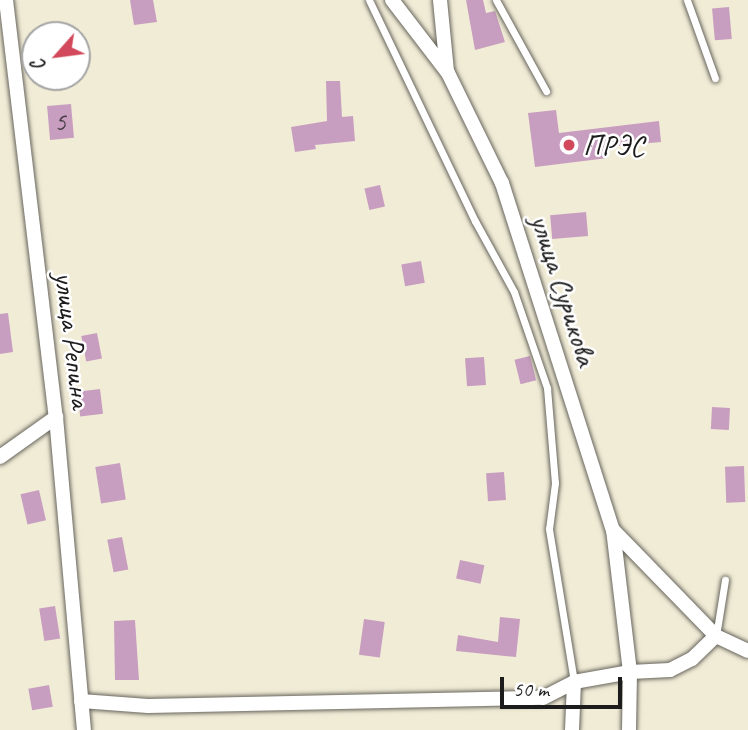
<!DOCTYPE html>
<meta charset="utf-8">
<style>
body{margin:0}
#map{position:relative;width:748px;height:730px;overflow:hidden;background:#f1ecd6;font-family:Caveat,sans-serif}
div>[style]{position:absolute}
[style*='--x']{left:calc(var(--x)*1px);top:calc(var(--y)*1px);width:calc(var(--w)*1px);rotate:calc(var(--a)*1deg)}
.building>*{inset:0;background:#c89ec0;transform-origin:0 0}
.roads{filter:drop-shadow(0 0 2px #67655d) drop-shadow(0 0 2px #67655d)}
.service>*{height:7px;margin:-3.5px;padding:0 3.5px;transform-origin:3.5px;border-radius:3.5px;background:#fff}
.minor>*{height:14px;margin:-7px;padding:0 7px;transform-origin:7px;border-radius:7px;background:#fff}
.dots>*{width:19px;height:19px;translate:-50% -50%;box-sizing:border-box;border:4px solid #fff;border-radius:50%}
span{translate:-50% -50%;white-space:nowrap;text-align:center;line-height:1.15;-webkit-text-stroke:5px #fff;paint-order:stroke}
.number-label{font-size:26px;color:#473c45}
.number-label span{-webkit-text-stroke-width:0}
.poi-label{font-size:30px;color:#1c1c1c}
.left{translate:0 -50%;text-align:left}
.street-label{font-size:30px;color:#1c1c1c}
.north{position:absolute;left:21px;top:21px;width:70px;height:70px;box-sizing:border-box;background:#fff;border:2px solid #a4a4a4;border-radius:50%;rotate:242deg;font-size:19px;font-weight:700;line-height:28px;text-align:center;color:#1c1c1c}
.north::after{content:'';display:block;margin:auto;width:24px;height:32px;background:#d1495b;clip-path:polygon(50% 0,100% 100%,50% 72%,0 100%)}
.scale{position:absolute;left:500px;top:677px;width:122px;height:32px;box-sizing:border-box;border:4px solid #1c1c1c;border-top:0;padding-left:9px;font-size:21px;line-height:24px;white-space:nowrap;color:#1c1c1c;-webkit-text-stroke:5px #fff;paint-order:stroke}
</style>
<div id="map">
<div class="building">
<i style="clip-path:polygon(130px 0,153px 0,157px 22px,134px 25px)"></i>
<i style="clip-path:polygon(466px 0,483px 0,486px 13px,495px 11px,505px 42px,475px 50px)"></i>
<i style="left:729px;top:7px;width:32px;height:17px;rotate:85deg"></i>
<i style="clip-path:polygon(326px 81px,340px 81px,342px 117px,353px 116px,355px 141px,315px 145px,316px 149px,295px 152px,291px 127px,327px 121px)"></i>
<i style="left:71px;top:104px;width:34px;height:24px;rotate:85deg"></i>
<i style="clip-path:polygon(556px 110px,559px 133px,659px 121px,661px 142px,606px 147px,608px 158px,535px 167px,528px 113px)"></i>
<i style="left:380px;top:185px;width:22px;height:16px;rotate:77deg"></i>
<i style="left:586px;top:212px;width:24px;height:36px;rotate:85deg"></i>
<i style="left:421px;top:261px;width:22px;height:20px;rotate:80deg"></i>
<i style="clip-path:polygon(8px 313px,13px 352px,0 354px,0 314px)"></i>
<i style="left:97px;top:333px;width:26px;height:16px;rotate:79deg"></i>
<i style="left:530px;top:356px;width:25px;height:16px;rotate:76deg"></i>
<i style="left:484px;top:357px;width:28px;height:19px;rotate:86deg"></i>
<i style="left:100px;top:389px;width:25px;height:23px;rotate:83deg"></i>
<i style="left:712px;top:407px;width:18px;height:22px;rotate:3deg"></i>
<i style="left:120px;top:463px;width:37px;height:25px;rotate:81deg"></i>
<i style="left:744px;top:466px;width:36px;height:19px;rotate:88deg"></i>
<i style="left:504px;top:472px;width:28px;height:18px;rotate:86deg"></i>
<i style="left:39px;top:490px;width:31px;height:19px;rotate:77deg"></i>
<i style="left:122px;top:537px;width:33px;height:15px;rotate:79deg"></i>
<i style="left:460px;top:560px;width:25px;height:19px;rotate:12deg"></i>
<i style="left:55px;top:606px;width:33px;height:16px;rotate:81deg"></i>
<i style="clip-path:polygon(500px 617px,520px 619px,516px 657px,456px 651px,458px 635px,498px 642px)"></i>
<i style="left:364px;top:619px;width:21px;height:36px;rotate:8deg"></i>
<i style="clip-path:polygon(135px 620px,139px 680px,115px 680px,114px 621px)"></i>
<i style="left:49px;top:685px;width:22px;height:21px;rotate:80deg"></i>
</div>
<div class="roads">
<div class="service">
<i style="--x:369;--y:0;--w:245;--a:64.4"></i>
<i style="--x:475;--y:221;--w:81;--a:61.2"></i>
<i style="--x:514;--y:292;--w:102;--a:71"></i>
<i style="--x:547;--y:388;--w:95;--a:85.2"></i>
<i style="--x:555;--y:483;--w:46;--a:97.4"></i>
<i style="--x:549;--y:529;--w:154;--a:80.7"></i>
<i style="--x:496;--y:0;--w:104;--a:61.2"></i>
<i style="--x:687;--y:0;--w:83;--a:70.3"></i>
<i style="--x:716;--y:636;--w:57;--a:-80.9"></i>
</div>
<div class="minor">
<i style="--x:6;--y:0;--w:420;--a:83.2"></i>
<i style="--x:56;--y:417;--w:314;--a:84.9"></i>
<i style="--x:392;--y:0;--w:92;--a:52.5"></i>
<i style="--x:448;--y:73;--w:123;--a:63.9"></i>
<i style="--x:502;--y:183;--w:364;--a:72.3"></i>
<i style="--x:440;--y:0;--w:71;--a:84.4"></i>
<i style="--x:0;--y:457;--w:69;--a:-35.5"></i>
<i style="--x:81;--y:701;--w:67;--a:4.3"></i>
<i style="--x:148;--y:706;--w:395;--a:-1.2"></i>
<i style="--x:543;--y:698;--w:35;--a:-27"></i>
<i style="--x:572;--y:730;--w:48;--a:-87.6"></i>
<i style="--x:574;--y:682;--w:57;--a:-10.1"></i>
<i style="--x:630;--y:672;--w:143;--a:-96.8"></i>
<i style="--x:613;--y:530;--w:148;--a:45.8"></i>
<i style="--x:629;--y:730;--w:58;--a:-89"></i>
<i style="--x:630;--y:672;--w:40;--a:-2.9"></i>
<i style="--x:670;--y:670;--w:25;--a:-27"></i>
<i style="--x:692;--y:659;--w:33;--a:-44"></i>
<i style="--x:716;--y:636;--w:35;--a:25"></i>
</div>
</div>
<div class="dots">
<i style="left:569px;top:145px;background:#d1495b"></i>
</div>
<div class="number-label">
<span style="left:60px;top:122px">5</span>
</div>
<div class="poi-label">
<span class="left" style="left:583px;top:145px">ПРЭС</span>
</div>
<div class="street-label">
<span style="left:564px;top:290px;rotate:72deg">улица Сурикова</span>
<span style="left:73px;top:340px;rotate:83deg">улица Репина</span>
</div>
<div class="north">С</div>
<div class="scale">50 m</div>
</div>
